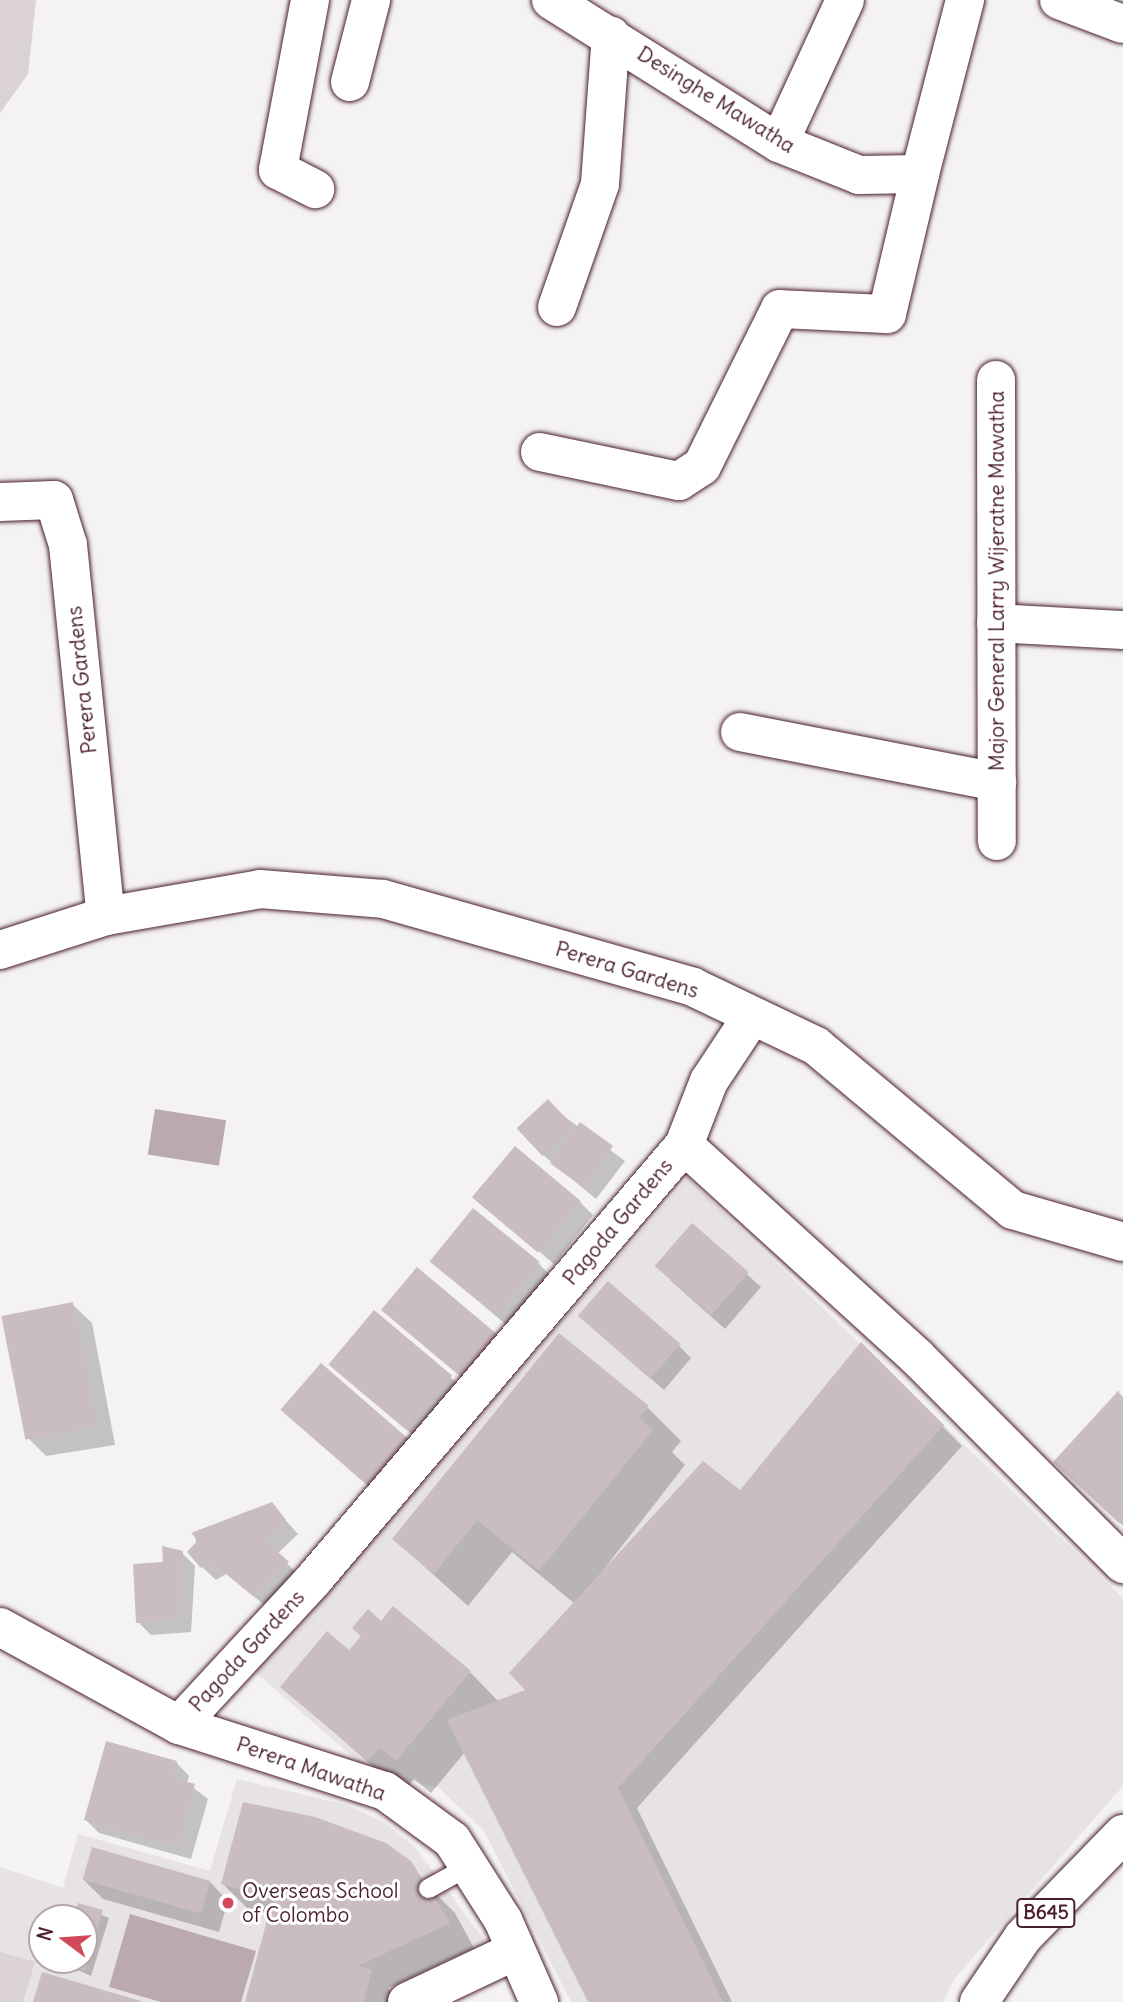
<!DOCTYPE html>
<style>
body{margin:0}
#map{position:relative;width:1123px;height:2002px;overflow:hidden;background:#f4f2f2;font-family:Delius,sans-serif}
div>[style]{position:absolute}
[style*='--x']{left:calc(var(--x)*1px);top:calc(var(--y)*1px);width:calc(var(--w)*1px);rotate:calc(var(--a)*1deg)}
.built>*{inset:0;background:#e7e2e3}
.green>*{inset:0;background:#dbd2d5}
.water>*{inset:0;background:#baa9ae;transform-origin:0 0}
.shadow>*{inset:0;background:#0003}
.building>*{inset:0;background:#cabdc1;transform-origin:0 0}
.roads{filter:drop-shadow(0 0 2px #4a1f2b) drop-shadow(0 0 2px #4a1f2b)}
.service>*{height:19px;margin:-9.5px;padding:0 9.5px;transform-origin:9.5px;border-radius:9.5px;background:#fff}
.minor>*{height:38px;margin:-19px;padding:0 19px;transform-origin:19px;border-radius:19px;background:#fff}
.primary>*{height:38px;margin:-19px;padding:0 19px;transform-origin:19px;border-radius:19px;background:#fff}
.dots>*{width:19px;height:19px;translate:-50% -50%;box-sizing:border-box;border:4px solid #fff;border-radius:50%}
span{translate:-50% -50%;white-space:nowrap;text-align:center;line-height:1.15;-webkit-text-stroke:6px #fff;paint-order:stroke}
.shield-label span{padding:2px 5px;background:#fff;border:2px solid;border-radius:5px;-webkit-text-stroke-width:0}
.shield-label{font-size:19px;color:#4a1f2b;font-weight:700}
.street-label{font-size:21px;color:#4a1f2b}
.poi-label{font-size:21px;color:#4a1f2b}
.left{translate:0 -50%;text-align:left}
.north{position:absolute;left:28px;top:1904px;width:70px;height:70px;box-sizing:border-box;background:#fff;border:2px solid #b7a5aa;border-radius:50%;rotate:286deg;font-size:19px;font-weight:700;line-height:28px;text-align:center;color:#4a1f2b}
.north::after{content:'';display:block;margin:auto;width:24px;height:32px;background:#d1495b;clip-path:polygon(50% 0,100% 100%,50% 72%,0 100%)}
</style>
<div id="map">
<div class="built">
<i style="clip-path:polygon(688px 1178px,1123px 1598px,1123px 1786px,955px 1978px,943px 2002px,571px 2002px,484px 1831px,439px 1788px,369px 1771px,254px 1671px)"></i>
<i style="clip-path:polygon(evenodd,237px 1779px,347px 1805px,385px 1823px,415px 1847px,494px 1953px,396px 2002px,0 2002px,0 1867px,63px 1888px,78px 1834px,210px 1871px,237px 1779px,42px 1918px,84px 1918px,84px 1960px,42px 1960px,42px 1918px)"></i>
</div>
<div class="green">
<i style="clip-path:polygon(0 0,36px 0,28px 74px,0 113px)"></i>
<i style="clip-path:polygon(0 1952px,35px 1962px,23px 2002px,0 2002px)"></i>
</div>
<div class="water">
<i style="left:155px;top:1109px;width:72px;height:46px;rotate:9deg"></i>
<i style="clip-path:polygon(130px 1914px,256px 1951px,241px 2002px,161px 2002px,109px 1987px)"></i>
</div>
<div class="shadow">
<i style="clip-path:polygon(561px 1114px,625px 1161px,596px 1199px,543px 1155px)"></i>
<i style="clip-path:polygon(475px 1198px,580px 1202px,593px 1215px,554px 1264px)"></i>
<i style="clip-path:polygon(692px 1225px,761px 1287px,725px 1329px,670px 1280px)"></i>
<i style="clip-path:polygon(431px 1261px,539px 1264px,552px 1277px,510px 1328px)"></i>
<i style="clip-path:polygon(72px 1304px,92px 1323px,115px 1445px,46px 1456px,26px 1436px)"></i>
<i style="clip-path:polygon(374px 1312px,464px 1389px,421px 1442px,344px 1377px)"></i>
<i style="clip-path:polygon(594px 1329px,678px 1345px,691px 1358px,664px 1390px)"></i>
<i style="clip-path:polygon(861px 1344px,962px 1446px,637px 1808px,732px 2002px,590px 2002px,465px 1752px,431px 1793px,414px 1779px,403px 1793px,283px 1687px,349px 1653px,381px 1623px,470px 1672px,499px 1702px,528px 1691px,575px 1604px,512px 1552px,468px 1606px,394px 1539px,647px 1407px,681px 1441px,672px 1452px,685px 1465px,587px 1591px,740px 1493px)"></i>
<i style="clip-path:polygon(1119px 1393px,1123px 1397px,1123px 1526px,1068px 1475px)"></i>
<i style="clip-path:polygon(271px 1504px,298px 1534px,277px 1554px,300px 1576px,267px 1607px,226px 1574px,216px 1580px,202px 1567px,194px 1533px)"></i>
<i style="clip-path:polygon(182px 1553px,195px 1566px,191px 1632px,151px 1635px,138px 1622px,165px 1564px)"></i>
<i style="clip-path:polygon(176px 1762px,189px 1776px,187px 1783px,208px 1799px,191px 1859px,99px 1833px,86px 1820px)"></i>
<i style="clip-path:polygon(84px 1880px,209px 1881px,228px 1901px,219px 1932px,103px 1899px)"></i>
<i style="clip-path:polygon(223px 1884px,429px 1887px,455px 1913px,474px 1948px,388px 1988px,395px 2002px,247px 2002px,270px 1914px,248px 1909px)"></i>
<i style="clip-path:polygon(79px 1905px,109px 1918px,91px 1976px,62px 1963px,84px 1960px,84px 1918px,75px 1918px)"></i>
</div>
<div class="building">
<i style="left:548px;top:1099px;width:38px;height:43px;rotate:47deg"></i>
<i style="left:580px;top:1122px;width:41px;height:51px;rotate:36deg"></i>
<i style="left:515px;top:1146px;width:86px;height:67px;rotate:40deg"></i>
<i style="left:473px;top:1208px;width:86px;height:69px;rotate:39deg"></i>
<i style="left:692px;top:1223px;width:75px;height:57px;rotate:41deg"></i>
<i style="left:417px;top:1267px;width:106px;height:56px;rotate:40deg"></i>
<i style="left:608px;top:1281px;width:96px;height:46px;rotate:41deg"></i>
<i style="left:73px;top:1302px;width:126px;height:73px;rotate:79deg"></i>
<i style="left:374px;top:1310px;width:102px;height:71px;rotate:40deg"></i>
<i style="clip-path:polygon(559px 1333px,649px 1406px,639px 1418px,653px 1430px,539px 1571px,477px 1520px,434px 1574px,392px 1539px)"></i>
<i style="clip-path:polygon(861px 1342px,944px 1425px,618px 1788px,723px 2002px,588px 2002px,447px 1720px,525px 1690px,509px 1673px,703px 1461px,740px 1490px)"></i>
<i style="left:321px;top:1363px;width:122px;height:62px;rotate:41deg"></i>
<i style="clip-path:polygon(1119px 1390px,1123px 1518px,1119px 1523px,1053px 1462px)"></i>
<i style="clip-path:polygon(272px 1502px,286px 1520px,265px 1540px,289px 1562px,253px 1596px,212px 1562px,201px 1568px,187px 1552px,198px 1540px,191px 1533px)"></i>
<i style="clip-path:polygon(162px 1546px,183px 1551px,178px 1619px,136px 1623px,133px 1564px,163px 1562px)"></i>
<i style="clip-path:polygon(393px 1606px,471px 1671px,396px 1761px,380px 1747px,368px 1761px,280px 1687px,327px 1631px,349px 1650px,361px 1636px,352px 1628px,368px 1609px,381px 1621px)"></i>
<i style="clip-path:polygon(106px 1741px,177px 1761px,172px 1778px,195px 1784px,178px 1847px,84px 1820px)"></i>
<i style="clip-path:polygon(243px 1802px,315px 1817px,386px 1843px,411px 1861px,450px 1923px,358px 1966px,372px 1970px,364px 2002px,245px 2002px,273px 1898px,221px 1884px)"></i>
<i style="left:92px;top:1847px;width:123px;height:34px;rotate:16deg"></i>
<i style="clip-path:polygon(78px 1903px,103px 1910px,85px 1971px,60px 1963px,84px 1960px,84px 1918px,73px 1918px)"></i>
<i style="clip-path:polygon(42px 1972px,141px 2001px,141px 2002px,33px 2002px)"></i>
</div>
<div class="roads">
<div class="service">
<i style="--x:428;--y:1888;--w:46;--a:-28.8"></i>
</div>
<div class="minor">
<i style="--x:310;--y:0;--w:173;--a:100.7"></i>
<i style="--x:278;--y:170;--w:42;--a:27.2"></i>
<i style="--x:551;--y:0;--w:269;--a:32.1"></i>
<i style="--x:779;--y:143;--w:86;--a:21.8"></i>
<i style="--x:859;--y:175;--w:61;--a:-0.9"></i>
<i style="--x:920;--y:174;--w:180;--a:-75.5"></i>
<i style="--x:1059;--y:0;--w:68;--a:20.6"></i>
<i style="--x:350;--y:82;--w:85;--a:-75.6"></i>
<i style="--x:779;--y:143;--w:157;--a:-65.2"></i>
<i style="--x:557;--y:307;--w:130;--a:-70.7"></i>
<i style="--x:600;--y:184;--w:149;--a:-85.8"></i>
<i style="--x:996;--y:380;--w:461;--a:89.9"></i>
<i style="--x:540;--y:452;--w:142;--a:11.8"></i>
<i style="--x:679;--y:481;--w:27;--a:-33"></i>
<i style="--x:702;--y:466;--w:175;--a:-63.6"></i>
<i style="--x:780;--y:309;--w:107;--a:2.7"></i>
<i style="--x:887;--y:314;--w:144;--a:-76.7"></i>
<i style="--x:0;--y:502;--w:54;--a:-2.1"></i>
<i style="--x:54;--y:500;--w:47;--a:72.7"></i>
<i style="--x:68;--y:545;--w:373;--a:84.2"></i>
<i style="--x:996;--y:623;--w:127;--a:3.2"></i>
<i style="--x:740;--y:732;--w:262;--a:11"></i>
<i style="--x:0;--y:950;--w:111;--a:-17.8"></i>
<i style="--x:106;--y:916;--w:156;--a:-9.9"></i>
<i style="--x:260;--y:889;--w:123;--a:4.6"></i>
<i style="--x:383;--y:899;--w:322;--a:15.8"></i>
<i style="--x:693;--y:987;--w:136;--a:25.6"></i>
<i style="--x:816;--y:1046;--w:256;--a:39.8"></i>
<i style="--x:1013;--y:1210;--w:115;--a:16.2"></i>
<i style="--x:684;--y:1145;--w:316;--a:42.3"></i>
<i style="--x:918;--y:1358;--w:291;--a:45.1"></i>
<i style="--x:0;--y:1627;--w:204;--a:28.7"></i>
<i style="--x:179;--y:1725;--w:216;--a:17.8"></i>
<i style="--x:385;--y:1791;--w:83;--a:36.2"></i>
<i style="--x:452;--y:1840;--w:95;--a:57.5"></i>
<i style="--x:503;--y:1920;--w:90;--a:66.3"></i>
<i style="--x:179;--y:1725;--w:199;--a:-47.2"></i>
<i style="--x:314;--y:1579;--w:570;--a:-49.55"></i>
<i style="--x:684;--y:1145;--w:69;--a:-68.7"></i>
<i style="--x:709;--y:1081;--w:78;--a:-56.5"></i>
<i style="--x:407;--y:2002;--w:119;--a:-25.3"></i>
</div>
<div class="primary">
<i style="--x:979;--y:2002;--w:78;--a:-55.9"></i>
<i style="--x:1023;--y:1937;--w:144;--a:-45.8"></i>
</div>
</div>
<div class="dots">
<i style="left:228px;top:1903px;background:#d1495b"></i>
</div>
<div class="shield-label">
<span style="left:1046px;top:1913px">B645</span>
</div>
<div class="street-label">
<span style="left:716px;top:100px;rotate:32deg">Desinghe Mawatha</span>
<span style="left:997px;top:581px;rotate:-90deg">Major General Larry Wijeratne Mawatha</span>
<span style="left:82px;top:680px;rotate:-96deg">Perera Gardens</span>
<span style="left:627px;top:970px;rotate:17deg">Perera Gardens</span>
<span style="left:618px;top:1222px;rotate:-50deg">Pagoda Gardens</span>
<span style="left:247px;top:1651px;rotate:-47deg">Pagoda Gardens</span>
<span style="left:311px;top:1769px;rotate:19deg">Perera Mawatha</span>
</div>
<div class="poi-label">
<span class="left" style="left:242px;top:1903px">Overseas School<br>of Colombo</span>
</div>
<div class="north">N</div>
</div>
